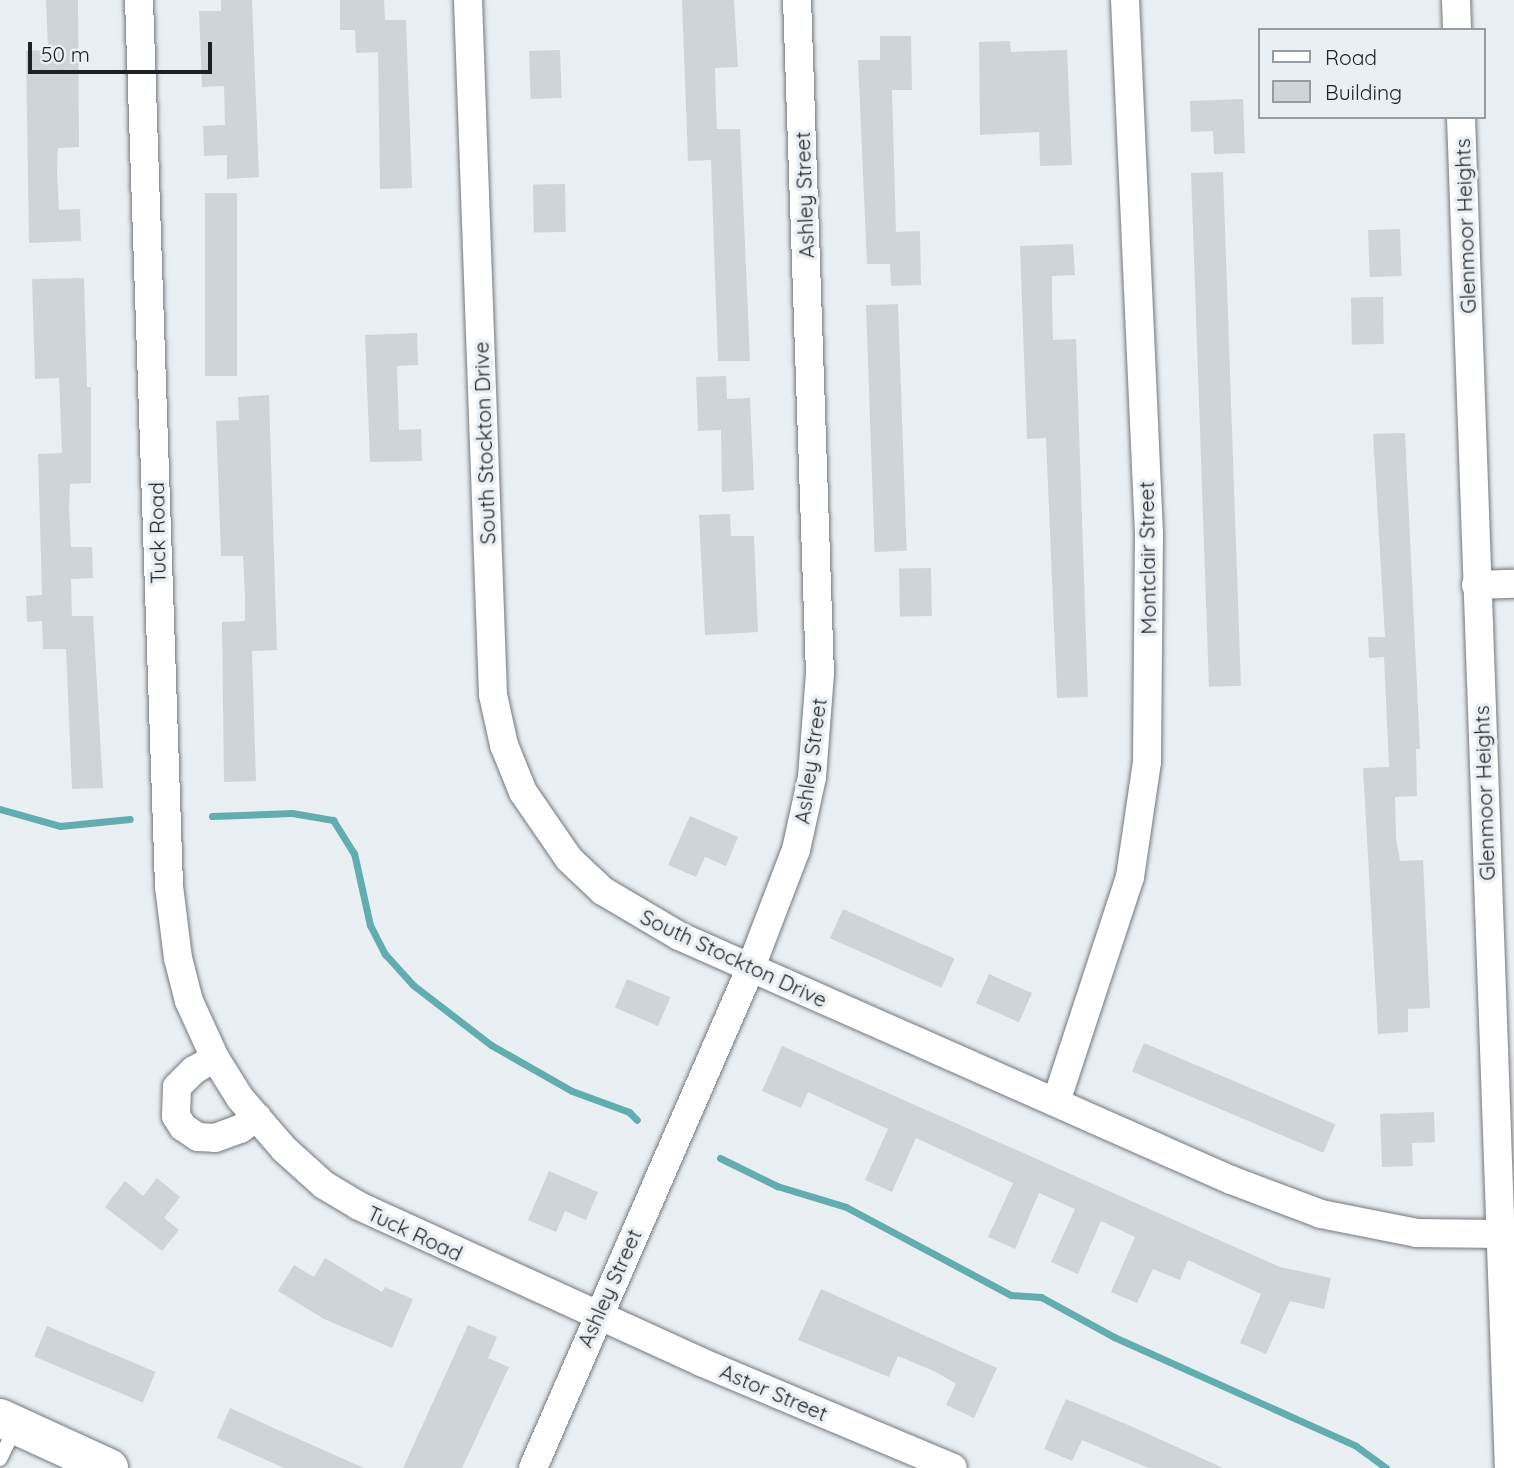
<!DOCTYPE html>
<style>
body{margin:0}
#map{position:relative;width:1514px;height:1468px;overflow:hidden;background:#eaeff4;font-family:Quicksand,sans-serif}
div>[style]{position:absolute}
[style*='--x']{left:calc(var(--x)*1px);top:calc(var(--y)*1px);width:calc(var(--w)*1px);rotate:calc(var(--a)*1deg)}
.stream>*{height:7px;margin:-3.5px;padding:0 3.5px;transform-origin:3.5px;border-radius:3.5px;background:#62adaf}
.building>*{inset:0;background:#cfd4d9;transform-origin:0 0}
.roads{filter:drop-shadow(0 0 2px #74787d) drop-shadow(0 0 2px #74787d)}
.lane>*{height:14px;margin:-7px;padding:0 7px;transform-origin:7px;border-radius:7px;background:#fff}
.street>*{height:28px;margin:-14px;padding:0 14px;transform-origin:14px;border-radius:14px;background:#fff}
.secondary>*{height:38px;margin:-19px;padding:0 19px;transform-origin:19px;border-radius:19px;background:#fff}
span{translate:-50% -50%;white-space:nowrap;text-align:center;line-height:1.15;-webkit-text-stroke:7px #eaeff4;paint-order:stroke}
.street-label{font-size:21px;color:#1e2021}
.legend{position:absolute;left:1258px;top:28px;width:228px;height:91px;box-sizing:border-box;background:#eaeff4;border:2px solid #989ca0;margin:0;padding:9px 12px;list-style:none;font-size:21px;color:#1e2021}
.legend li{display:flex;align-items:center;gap:14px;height:35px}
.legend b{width:35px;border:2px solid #989ca0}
.scale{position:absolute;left:28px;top:42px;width:184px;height:32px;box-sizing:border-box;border:4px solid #1e2021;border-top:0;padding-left:9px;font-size:21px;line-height:24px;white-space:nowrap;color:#1e2021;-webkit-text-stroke:5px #eaeff4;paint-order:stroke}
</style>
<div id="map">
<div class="stream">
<i style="--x:0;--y:809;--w:62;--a:15.8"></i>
<i style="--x:60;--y:826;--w:70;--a:-5.7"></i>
<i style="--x:212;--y:816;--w:80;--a:-2.1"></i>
<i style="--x:292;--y:813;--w:42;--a:9.7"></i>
<i style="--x:333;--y:820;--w:39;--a:58"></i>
<i style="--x:354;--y:853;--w:74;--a:77.5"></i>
<i style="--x:370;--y:925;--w:33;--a:63"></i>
<i style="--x:385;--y:954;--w:42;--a:47.9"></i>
<i style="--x:413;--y:985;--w:98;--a:37.6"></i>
<i style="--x:491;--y:1045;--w:93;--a:29.6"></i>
<i style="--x:572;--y:1091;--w:61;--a:20.2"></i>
<i style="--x:629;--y:1112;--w:11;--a:45"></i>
<i style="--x:720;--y:1158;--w:64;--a:26.2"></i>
<i style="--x:777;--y:1186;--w:72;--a:16.9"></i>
<i style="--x:846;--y:1207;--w:187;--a:28.1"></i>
<i style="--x:1011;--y:1295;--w:30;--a:4"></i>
<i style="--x:1041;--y:1297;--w:83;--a:28.7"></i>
<i style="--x:1114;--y:1337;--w:265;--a:24.2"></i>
<i style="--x:1356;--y:1446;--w:37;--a:36"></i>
</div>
<div class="building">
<i style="clip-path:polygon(46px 0,78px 0,79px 147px,58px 148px,57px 171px,59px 210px,80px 209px,81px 241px,29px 243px,26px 51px,48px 50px)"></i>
<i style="clip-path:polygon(221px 0,252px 0,259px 177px,227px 179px,227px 155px,204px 156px,203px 126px,225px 125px,224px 86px,202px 87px,199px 11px,221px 11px)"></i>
<i style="clip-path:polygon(340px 0,384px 0,385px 20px,406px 20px,412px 188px,380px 189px,378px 52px,356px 53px,355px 30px,340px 30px)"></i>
<i style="clip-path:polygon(682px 0,734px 0,738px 67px,715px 68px,716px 107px,717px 129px,740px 129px,750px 361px,718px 361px,711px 160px,688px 161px)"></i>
<i style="clip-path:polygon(880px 36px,911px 36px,912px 90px,892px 90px,896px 232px,920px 231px,921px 285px,891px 286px,890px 264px,867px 264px,858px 60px,880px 60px)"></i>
<i style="clip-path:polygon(1010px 41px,1011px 52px,1067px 50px,1072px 165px,1040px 166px,1039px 132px,980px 135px,979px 42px)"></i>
<i style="left:560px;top:50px;width:48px;height:31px;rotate:88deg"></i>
<i style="clip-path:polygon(1243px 99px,1245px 153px,1214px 154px,1213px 131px,1191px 132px,1190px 101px)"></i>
<i style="left:1223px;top:172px;width:514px;height:32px;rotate:88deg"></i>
<i style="left:565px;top:184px;width:48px;height:32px;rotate:89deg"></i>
<i style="left:205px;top:193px;width:32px;height:183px"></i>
<i style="left:1400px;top:229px;width:47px;height:32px;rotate:88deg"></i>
<i style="clip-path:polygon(1073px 244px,1075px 275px,1052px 276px,1052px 298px,1053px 340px,1076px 339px,1088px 697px,1057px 698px,1046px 438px,1027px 439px,1020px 246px)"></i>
<i style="clip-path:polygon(84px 278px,87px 387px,91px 387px,91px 483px,70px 484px,69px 506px,71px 547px,92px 547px,93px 578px,71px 579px,72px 616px,93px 616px,103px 788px,72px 789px,66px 649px,43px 649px,42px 621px,27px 622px,26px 596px,42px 595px,38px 454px,62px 453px,59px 378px,35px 379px,32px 279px)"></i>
<i style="left:1383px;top:297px;width:47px;height:32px;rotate:89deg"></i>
<i style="left:898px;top:304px;width:247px;height:32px;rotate:88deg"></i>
<i style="clip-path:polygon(417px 333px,418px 365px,397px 366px,399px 430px,421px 429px,422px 461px,370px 462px,365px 335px)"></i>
<i style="clip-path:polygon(726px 376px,727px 399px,750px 398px,754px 490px,722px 492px,721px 430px,698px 431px,696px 377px)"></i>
<i style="clip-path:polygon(269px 395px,277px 650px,252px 651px,256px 781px,224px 782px,222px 622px,245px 621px,245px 597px,243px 556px,221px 556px,216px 421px,239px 420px,238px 397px)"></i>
<i style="clip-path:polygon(1405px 433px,1420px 749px,1416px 749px,1417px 796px,1395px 797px,1396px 838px,1400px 861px,1423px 860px,1430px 1008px,1408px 1009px,1408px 1032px,1378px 1034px,1363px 768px,1389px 767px,1384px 657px,1369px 658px,1368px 637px,1385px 637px,1373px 434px)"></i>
<i style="clip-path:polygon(730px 514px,731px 536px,754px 536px,758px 632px,705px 635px,699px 515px)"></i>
<i style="left:931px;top:568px;width:48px;height:32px;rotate:89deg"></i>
<i style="clip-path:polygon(690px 816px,738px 837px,726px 866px,705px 857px,696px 877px,668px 865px)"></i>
<i style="left:843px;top:909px;width:122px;height:32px;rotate:24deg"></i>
<i style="left:989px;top:974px;width:47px;height:32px;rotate:24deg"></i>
<i style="left:627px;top:979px;width:47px;height:31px;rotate:23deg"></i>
<i style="left:1144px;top:1043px;width:208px;height:31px;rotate:23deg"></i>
<i style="clip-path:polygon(782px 1046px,1280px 1267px,1331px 1278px,1324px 1309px,1290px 1301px,1266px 1354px,1240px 1343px,1261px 1294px,1188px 1260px,1180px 1280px,1153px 1269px,1137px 1303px,1111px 1292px,1135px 1237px,1101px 1221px,1078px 1274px,1051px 1262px,1075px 1209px,1039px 1193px,1015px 1249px,988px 1237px,1013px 1183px,916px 1138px,892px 1192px,865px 1180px,888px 1129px,808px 1092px,801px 1108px,762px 1091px)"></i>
<i style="clip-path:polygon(1434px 1112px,1435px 1142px,1412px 1143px,1413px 1166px,1382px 1167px,1380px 1114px)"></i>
<i style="clip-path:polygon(549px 1171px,598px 1192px,586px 1220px,565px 1211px,556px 1232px,528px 1220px)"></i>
<i style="clip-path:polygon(157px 1178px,180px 1197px,164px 1218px,179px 1230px,162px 1251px,105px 1207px,125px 1181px,143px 1196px)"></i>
<i style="clip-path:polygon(325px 1258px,382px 1292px,385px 1287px,413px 1299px,392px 1348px,324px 1319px,278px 1291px,294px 1265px,314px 1277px)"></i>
<i style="clip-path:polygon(821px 1289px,997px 1368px,974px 1418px,946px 1405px,956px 1384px,936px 1372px,898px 1356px,889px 1377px,798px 1340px)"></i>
<i style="clip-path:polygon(468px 1325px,497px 1337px,488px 1358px,509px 1367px,496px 1395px,462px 1468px,403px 1468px)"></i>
<i style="left:47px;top:1326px;width:118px;height:33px;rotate:23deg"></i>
<i style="clip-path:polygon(1066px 1399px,1133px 1427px,1223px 1468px,1148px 1468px,1082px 1440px,1072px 1461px,1044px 1449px)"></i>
<i style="clip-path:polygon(230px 1408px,276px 1429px,364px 1468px,284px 1468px,217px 1438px)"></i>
</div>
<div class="roads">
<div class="lane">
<i style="--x:0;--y:1459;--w:37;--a:-64"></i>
</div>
<div class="street">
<i style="--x:139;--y:0;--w:887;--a:88.06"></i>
<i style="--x:169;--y:886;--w:73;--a:82.9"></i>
<i style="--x:178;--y:958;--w:44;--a:75.7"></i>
<i style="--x:189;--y:1001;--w:63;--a:65.5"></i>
<i style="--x:215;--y:1058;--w:47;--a:58"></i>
<i style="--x:240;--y:1098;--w:67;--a:49.2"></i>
<i style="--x:284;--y:1149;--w:54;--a:42"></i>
<i style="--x:324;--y:1185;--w:41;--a:31"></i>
<i style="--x:359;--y:1206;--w:376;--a:24.5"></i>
<i style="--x:701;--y:1362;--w:273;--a:22.8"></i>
<i style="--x:468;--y:0;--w:695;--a:87.94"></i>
<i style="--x:493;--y:695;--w:51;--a:77.6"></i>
<i style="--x:504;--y:745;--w:51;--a:68"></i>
<i style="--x:523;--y:792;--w:81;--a:55.5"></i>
<i style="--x:569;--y:859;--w:47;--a:43.3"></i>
<i style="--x:603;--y:891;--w:88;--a:30.6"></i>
<i style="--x:679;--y:936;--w:604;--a:23.85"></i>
<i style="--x:1231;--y:1180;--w:96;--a:20.7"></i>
<i style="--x:1321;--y:1214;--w:98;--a:11.2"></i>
<i style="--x:1417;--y:1233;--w:83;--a:0.7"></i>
<i style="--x:1456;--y:0;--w:30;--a:88"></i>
<i style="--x:1461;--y:117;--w:1352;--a:87.97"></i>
<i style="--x:1476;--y:585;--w:38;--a:-2"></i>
<i style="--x:215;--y:1058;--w:24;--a:150"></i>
<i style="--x:194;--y:1070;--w:24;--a:135"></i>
<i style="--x:177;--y:1087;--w:29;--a:92"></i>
<i style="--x:176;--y:1116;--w:13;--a:58"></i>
<i style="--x:183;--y:1127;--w:18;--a:34"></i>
<i style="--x:198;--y:1137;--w:17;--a:3"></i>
<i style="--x:215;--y:1138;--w:27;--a:-20"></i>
<i style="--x:240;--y:1129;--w:21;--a:-35"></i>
<i style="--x:1056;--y:1102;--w:237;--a:-71.8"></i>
<i style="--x:1130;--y:877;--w:116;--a:-81.6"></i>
<i style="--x:1147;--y:762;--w:228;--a:-89.5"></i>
<i style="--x:1149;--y:534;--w:535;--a:-92.57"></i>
<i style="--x:533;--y:1468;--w:546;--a:-66.48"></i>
<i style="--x:751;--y:967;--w:125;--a:-69"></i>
<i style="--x:796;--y:850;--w:75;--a:-77.6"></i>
<i style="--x:812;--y:777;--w:103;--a:-85.6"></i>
<i style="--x:820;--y:674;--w:674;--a:-91.95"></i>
</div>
<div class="secondary">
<i style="--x:0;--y:1418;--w:120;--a:24.6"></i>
</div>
</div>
<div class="street-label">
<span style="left:804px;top:195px;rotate:-92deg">Ashley Street</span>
<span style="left:1465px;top:226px;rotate:-92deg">Glenmoor Heights</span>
<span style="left:484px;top:443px;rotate:-92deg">South Stockton Drive</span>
<span style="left:157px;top:533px;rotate:-91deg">Tuck Road</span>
<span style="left:1147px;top:558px;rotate:-91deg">Montclair Street</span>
<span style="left:810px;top:761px;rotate:-82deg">Ashley Street</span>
<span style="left:1484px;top:793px;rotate:-92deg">Glenmoor Heights</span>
<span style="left:734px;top:958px;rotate:25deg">South Stockton Drive</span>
<span style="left:415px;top:1233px;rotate:25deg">Tuck Road</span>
<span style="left:609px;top:1288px;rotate:-66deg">Ashley Street</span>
<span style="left:774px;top:1392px;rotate:23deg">Astor Street</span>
</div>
<ul class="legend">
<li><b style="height:9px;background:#fff"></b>Road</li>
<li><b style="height:19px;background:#cfd4d9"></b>Building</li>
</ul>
<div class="scale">50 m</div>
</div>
